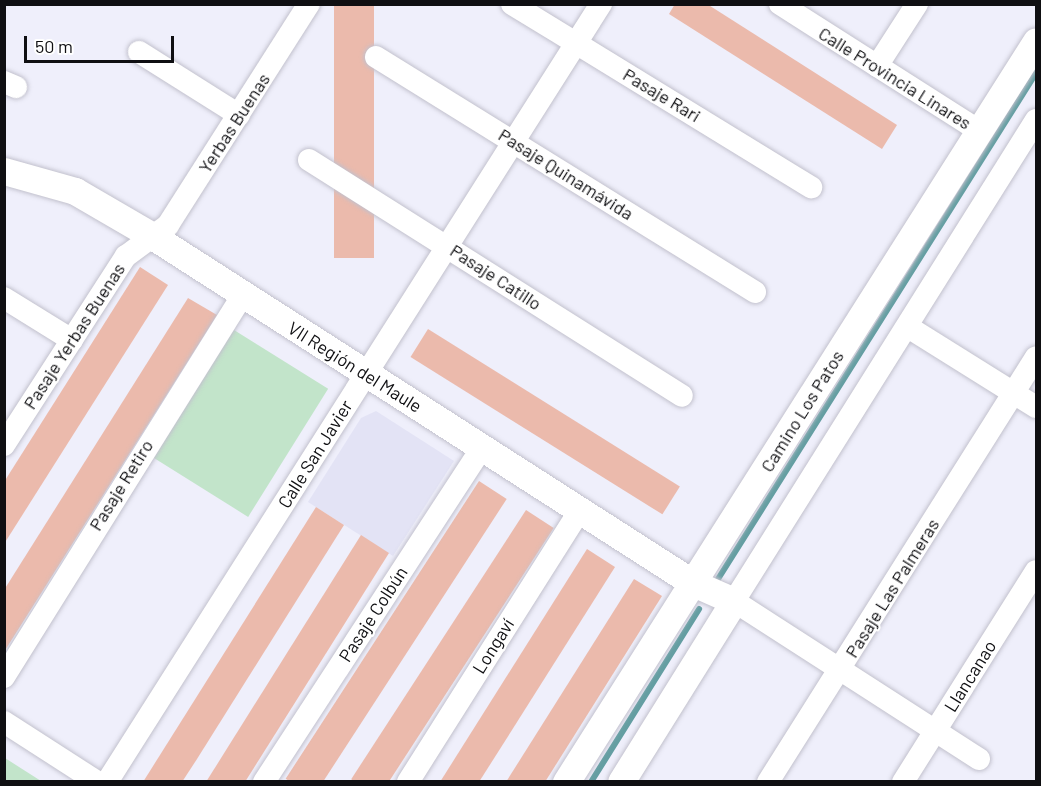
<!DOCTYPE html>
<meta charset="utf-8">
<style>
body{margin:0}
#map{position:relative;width:1041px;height:786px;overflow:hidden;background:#efeffb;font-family:Barlow,sans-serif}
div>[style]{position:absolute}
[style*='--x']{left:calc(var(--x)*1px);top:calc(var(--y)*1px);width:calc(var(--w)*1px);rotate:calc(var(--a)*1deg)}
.built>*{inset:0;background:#e3e3f5}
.green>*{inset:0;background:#c2e4ca;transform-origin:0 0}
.stream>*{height:6px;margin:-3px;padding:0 3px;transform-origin:3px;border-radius:3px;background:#649ea2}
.building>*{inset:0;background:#ebbaac;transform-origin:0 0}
.roads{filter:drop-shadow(0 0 2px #c2c1cd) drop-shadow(0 0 2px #c2c1cd)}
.minor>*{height:22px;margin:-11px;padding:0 11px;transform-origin:11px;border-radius:11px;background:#fff}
.tertiary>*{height:27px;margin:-13.5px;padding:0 13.5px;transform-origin:13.5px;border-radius:13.5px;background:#fff}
span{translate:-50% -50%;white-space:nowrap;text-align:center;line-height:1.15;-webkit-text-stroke:4.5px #fff;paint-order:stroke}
.street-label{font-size:18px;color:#0f0f12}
.frame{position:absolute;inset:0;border:6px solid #0f0f12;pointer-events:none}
.scale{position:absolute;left:24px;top:36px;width:150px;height:27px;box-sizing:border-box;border:3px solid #0f0f12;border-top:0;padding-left:8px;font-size:18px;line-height:21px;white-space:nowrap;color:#0f0f12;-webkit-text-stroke:4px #fff;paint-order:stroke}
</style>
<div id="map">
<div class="built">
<i style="clip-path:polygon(376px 411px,454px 461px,393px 556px,308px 502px,361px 418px)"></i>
</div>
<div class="green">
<i style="left:234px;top:330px;width:111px;height:151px;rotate:32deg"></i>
<i style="clip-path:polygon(5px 758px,41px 781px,5px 781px)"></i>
</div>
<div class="stream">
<i style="--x:718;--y:579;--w:598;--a:-57.85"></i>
<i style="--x:591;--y:782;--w:204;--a:-58"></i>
</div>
<div class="building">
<i style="left:334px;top:4px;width:40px;height:254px"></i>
<i style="clip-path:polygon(675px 4px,707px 4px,897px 125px,882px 149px,669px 14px)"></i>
<i style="clip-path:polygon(140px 267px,168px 285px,4px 544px,4px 482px)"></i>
<i style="clip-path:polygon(188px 298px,217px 315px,4px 652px,4px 590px)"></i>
<i style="left:428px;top:329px;width:297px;height:33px;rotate:32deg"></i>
<i style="left:479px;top:481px;width:33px;height:355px;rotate:33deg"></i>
<i style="clip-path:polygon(316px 507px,344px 525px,197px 759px,182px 782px,143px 782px)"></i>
<i style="left:526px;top:510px;width:33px;height:321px;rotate:33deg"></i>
<i style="clip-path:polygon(361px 535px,389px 553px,330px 647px,245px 782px,206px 782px)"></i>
<i style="clip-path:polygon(587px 549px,615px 567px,512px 730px,479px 782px,440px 782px)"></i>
<i style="clip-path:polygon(634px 579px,662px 596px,574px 736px,545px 782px,506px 782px)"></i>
</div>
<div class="roads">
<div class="minor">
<i style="--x:512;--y:4;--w:351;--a:31.5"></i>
<i style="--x:780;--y:4;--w:236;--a:32.5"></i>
<i style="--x:139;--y:52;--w:118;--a:32.2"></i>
<i style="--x:376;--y:57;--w:446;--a:31.8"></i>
<i style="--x:877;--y:66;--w:74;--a:-57.2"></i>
<i style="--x:4;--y:82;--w:13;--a:23"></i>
<i style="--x:309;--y:160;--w:441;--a:32.3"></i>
<i style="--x:4;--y:298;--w:80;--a:31.7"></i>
<i style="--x:908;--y:327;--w:151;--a:32"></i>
<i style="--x:4;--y:445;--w:225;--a:-57.2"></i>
<i style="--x:126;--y:256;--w:52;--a:-36.4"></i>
<i style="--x:168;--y:225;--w:262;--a:-57.5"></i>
<i style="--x:4;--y:677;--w:449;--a:-58"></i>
<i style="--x:4;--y:722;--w:111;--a:32.8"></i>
<i style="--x:979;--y:759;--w:292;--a:-147.2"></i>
<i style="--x:734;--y:601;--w:568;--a:-57.88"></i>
<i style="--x:107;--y:782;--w:922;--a:-57.59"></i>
<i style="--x:264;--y:782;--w:400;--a:-56.9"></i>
<i style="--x:408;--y:782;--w:320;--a:-57.7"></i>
<i style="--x:768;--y:782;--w:502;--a:-57.76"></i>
<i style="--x:903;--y:782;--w:249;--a:-57.8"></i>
</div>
<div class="tertiary">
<i style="--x:4;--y:171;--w:74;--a:15.7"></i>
<i style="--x:75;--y:191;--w:91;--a:30.2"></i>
<i style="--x:154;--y:237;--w:640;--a:32.7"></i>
<i style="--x:693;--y:583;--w:45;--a:23.7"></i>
<i style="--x:734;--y:601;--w:213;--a:122"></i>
<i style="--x:566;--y:782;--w:877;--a:-57.61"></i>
</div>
</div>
<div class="street-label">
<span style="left:895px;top:78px;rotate:32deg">Calle Provincia Linares</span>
<span style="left:662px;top:95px;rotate:31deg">Pasaje Rari</span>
<span style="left:234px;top:123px;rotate:-57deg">Yerbas Buenas</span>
<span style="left:566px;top:174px;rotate:32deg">Pasaje Quinamávida</span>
<span style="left:496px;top:277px;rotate:33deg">Pasaje Catillo</span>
<span style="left:74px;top:336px;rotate:-57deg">Pasaje Yerbas Buenas</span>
<span style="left:355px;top:367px;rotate:32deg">VII Región del Maule</span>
<span style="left:802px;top:411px;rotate:-58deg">Camino Los Patos</span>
<span style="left:315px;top:454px;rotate:-58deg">Calle San Javier</span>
<span style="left:121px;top:485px;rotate:-58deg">Pasaje Retiro</span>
<span style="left:892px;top:588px;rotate:-58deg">Pasaje Las Palmeras</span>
<span style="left:373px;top:614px;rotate:-57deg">Pasaje Colbún</span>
<span style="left:493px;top:646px;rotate:-58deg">Longaví</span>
<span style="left:970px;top:676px;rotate:-58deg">Llancanao</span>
</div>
<div class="frame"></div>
<div class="scale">50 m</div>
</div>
